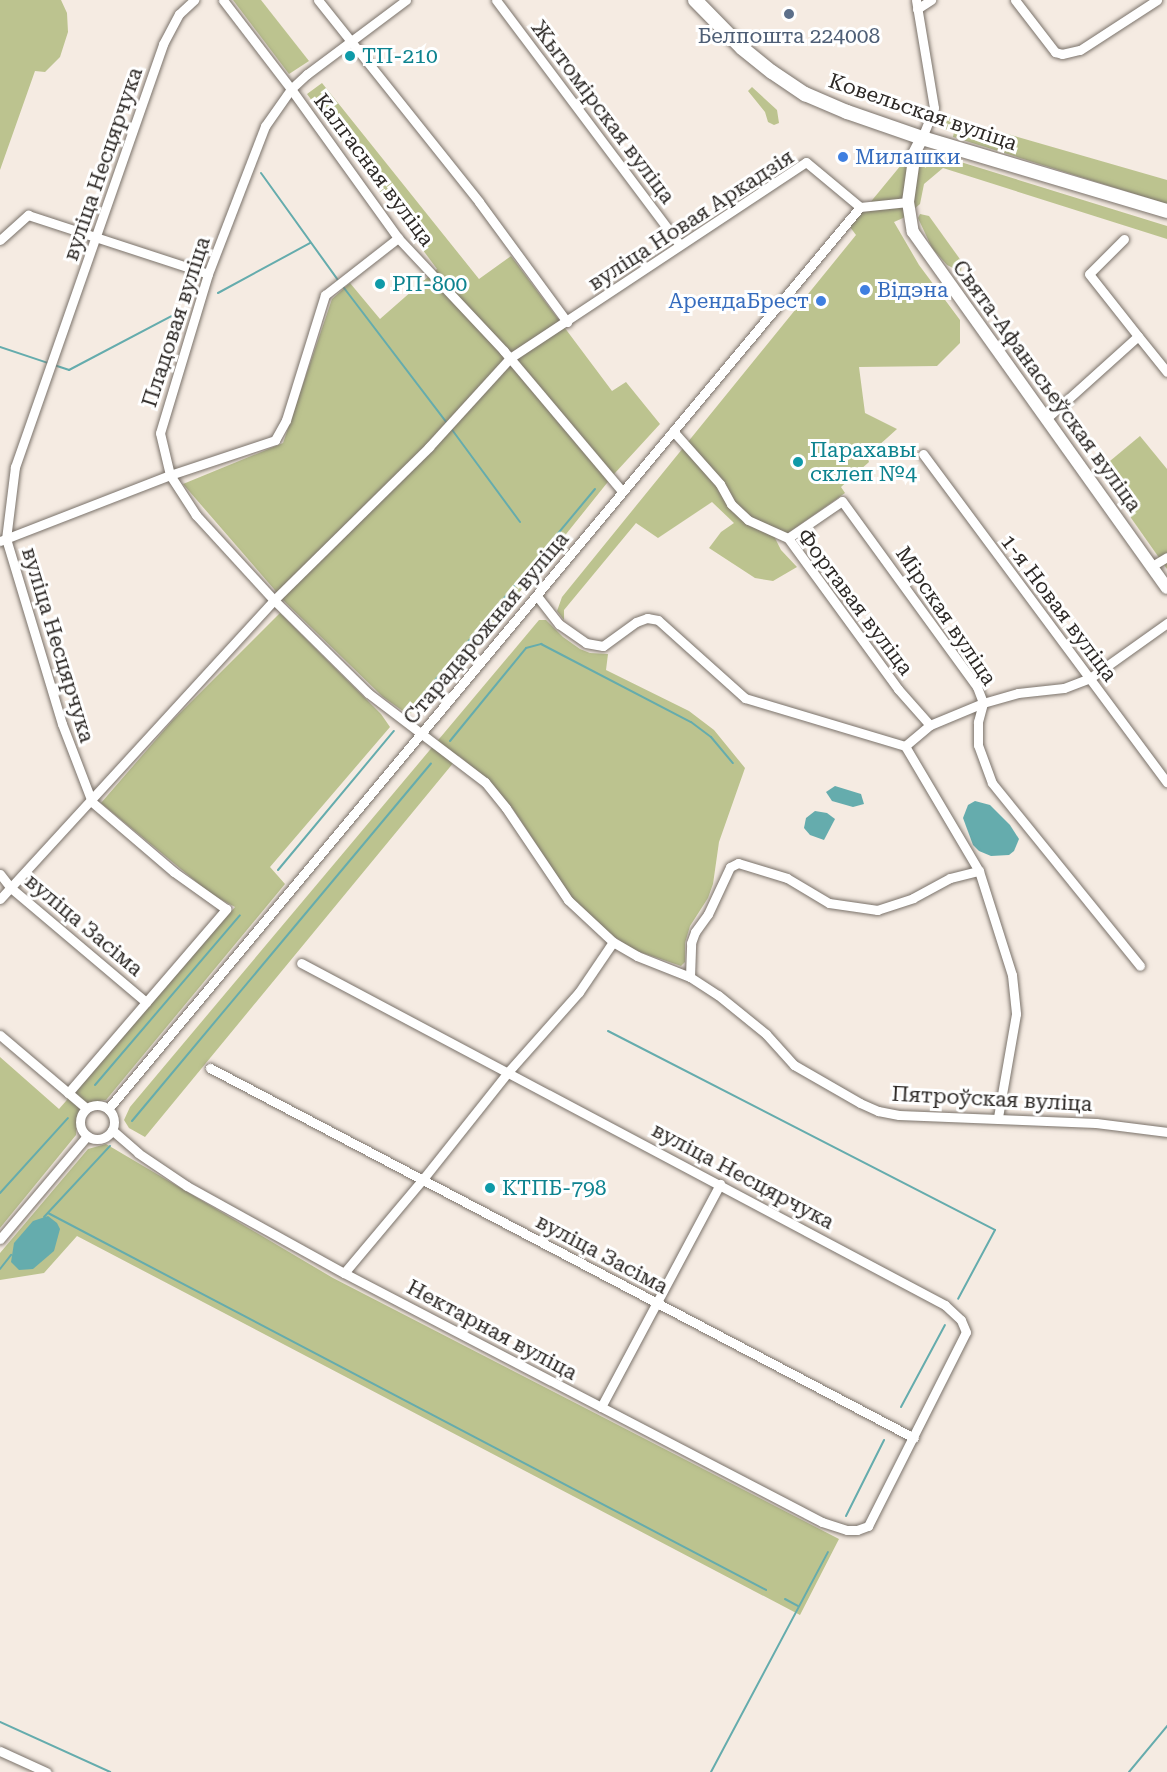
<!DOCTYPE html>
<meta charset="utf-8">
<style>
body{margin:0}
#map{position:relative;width:1167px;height:1772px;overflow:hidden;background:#f5ebe2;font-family:"Roboto Serif",serif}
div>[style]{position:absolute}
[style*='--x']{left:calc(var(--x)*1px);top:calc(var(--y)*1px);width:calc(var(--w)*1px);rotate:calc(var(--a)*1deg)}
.green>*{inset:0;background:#bcc38f}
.water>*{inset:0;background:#65acad}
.stream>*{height:2px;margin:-1px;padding:0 1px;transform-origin:1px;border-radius:1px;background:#65acad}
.roads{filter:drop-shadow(0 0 2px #7a726a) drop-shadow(0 0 2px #7a726a)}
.minor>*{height:9px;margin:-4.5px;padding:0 4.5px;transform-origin:4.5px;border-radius:4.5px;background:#fff}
.minor>.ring{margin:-4.5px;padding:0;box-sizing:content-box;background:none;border:9px solid #fff;border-radius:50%}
.tertiary>*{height:12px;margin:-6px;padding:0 6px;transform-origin:6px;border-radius:6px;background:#fff}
.secondary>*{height:14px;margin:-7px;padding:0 7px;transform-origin:7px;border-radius:7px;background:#fff}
.dots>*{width:16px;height:16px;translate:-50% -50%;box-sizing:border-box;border:3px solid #fff;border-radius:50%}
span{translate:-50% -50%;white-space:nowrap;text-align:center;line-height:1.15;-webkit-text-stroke:6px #fff;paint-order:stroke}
.service-label{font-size:21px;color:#4e5e75}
.culture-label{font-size:21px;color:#0d838f}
.left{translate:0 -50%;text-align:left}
.street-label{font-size:21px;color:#2d2926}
.shop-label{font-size:21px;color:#366cbe}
.right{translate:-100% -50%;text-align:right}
</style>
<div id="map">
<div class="green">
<i style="clip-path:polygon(0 0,61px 0,67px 13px,68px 32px,60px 57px,45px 72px,35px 71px,0 170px)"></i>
<i style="clip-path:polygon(233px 0,261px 0,309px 61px,289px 74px)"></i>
<i style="clip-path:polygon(322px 83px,479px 279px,511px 256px,612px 391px,626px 382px,660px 424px,615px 473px,426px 709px,407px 714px,383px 697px,286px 603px,183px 484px,283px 443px,332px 299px,350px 283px,380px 319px,437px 269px,307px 94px)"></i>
<i style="clip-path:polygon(752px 87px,777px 110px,779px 123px,774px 125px,768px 122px,765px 112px,748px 91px)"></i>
<i style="clip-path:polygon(942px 115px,1167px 180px,1167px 204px,953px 137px,954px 132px,944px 129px)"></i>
<i style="clip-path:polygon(915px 158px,924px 159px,925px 168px,936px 160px,951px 159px,1167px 226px,1167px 239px,943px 168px,924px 184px,920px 204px,903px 218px,894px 222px,919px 265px,960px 320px,960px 343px,937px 366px,859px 367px,865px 413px,897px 429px,867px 456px,869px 462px,841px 487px,845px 493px,788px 533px,774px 536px,781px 550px,797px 567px,773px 581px,755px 578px,709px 548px,721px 532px,734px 523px,712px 502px,658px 538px,636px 523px,564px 610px,564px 620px,557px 611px,562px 597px,856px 235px,850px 227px,906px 159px)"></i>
<i style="clip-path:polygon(920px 214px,929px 216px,962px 262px,961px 272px,947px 265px,932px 248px,918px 218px)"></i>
<i style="clip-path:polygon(1140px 436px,1167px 469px,1167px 569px,1098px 471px)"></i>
<i style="clip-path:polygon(280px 613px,381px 714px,390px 727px,270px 867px,285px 884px,106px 1100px,91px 1102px,77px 1116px,76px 1135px,0 1228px,0 1057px,59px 1109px,235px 907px,211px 894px,101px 803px,172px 721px)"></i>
<i style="clip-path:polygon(539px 620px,546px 620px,563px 637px,580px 649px,590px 653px,608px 654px,606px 670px,689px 711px,714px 730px,745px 768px,719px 842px,713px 884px,708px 898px,690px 926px,685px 943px,685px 962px,681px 966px,634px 950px,601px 928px,574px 901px,513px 809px,490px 782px,459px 756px,145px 1137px,129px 1128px,124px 1120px,130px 1107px)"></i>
<i style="clip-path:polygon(106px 1144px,333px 1278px,839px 1539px,800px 1615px,77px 1236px,44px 1273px,0 1280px,0 1253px,88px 1149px)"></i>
</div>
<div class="water">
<i style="clip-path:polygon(835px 786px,861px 794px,864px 804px,853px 807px,832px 801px,826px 792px)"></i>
<i style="clip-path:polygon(975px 801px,990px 805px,1010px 825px,1019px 839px,1014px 851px,1009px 855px,991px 856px,979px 851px,973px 845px,963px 818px,968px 805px)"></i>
<i style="clip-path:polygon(815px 811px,827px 813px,835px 819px,824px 840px,810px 835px,804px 828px,806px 818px)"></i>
<i style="clip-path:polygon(48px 1216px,57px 1223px,60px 1229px,54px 1251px,33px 1269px,19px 1270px,11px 1262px,14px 1243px,33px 1221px)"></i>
</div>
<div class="stream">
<i style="--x:261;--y:173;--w:132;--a:54.3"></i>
<i style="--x:341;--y:284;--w:175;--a:52.7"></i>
<i style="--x:218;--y:293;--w:105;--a:-28.5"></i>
<i style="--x:0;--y:347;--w:51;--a:18.4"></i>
<i style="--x:54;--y:365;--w:16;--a:18"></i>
<i style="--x:69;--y:370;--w:120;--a:-27.8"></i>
<i style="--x:450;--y:427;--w:118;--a:53.6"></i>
<i style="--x:490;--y:615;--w:164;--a:-50.2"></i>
<i style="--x:414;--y:705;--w:106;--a:-49.6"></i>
<i style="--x:450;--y:741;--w:120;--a:-50.7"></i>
<i style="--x:526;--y:648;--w:16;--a:-15"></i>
<i style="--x:541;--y:644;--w:169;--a:27.5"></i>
<i style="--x:691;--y:722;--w:25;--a:37"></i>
<i style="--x:711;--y:737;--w:34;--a:50"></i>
<i style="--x:278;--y:870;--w:181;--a:-50.2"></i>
<i style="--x:608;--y:1031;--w:435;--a:27.2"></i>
<i style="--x:995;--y:1230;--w:78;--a:118.2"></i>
<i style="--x:95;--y:1085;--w:223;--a:-49.5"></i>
<i style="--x:132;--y:1121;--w:466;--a:-50.1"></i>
<i style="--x:0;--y:1193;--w:101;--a:-47.8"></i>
<i style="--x:48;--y:1213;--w:811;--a:27.7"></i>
<i style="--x:44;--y:1217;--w:97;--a:-47.1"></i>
<i style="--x:0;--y:1269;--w:18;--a:-52"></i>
<i style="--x:901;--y:1407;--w:93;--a:-61.8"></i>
<i style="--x:846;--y:1516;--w:85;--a:-63.4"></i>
<i style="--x:785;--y:1599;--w:15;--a:28"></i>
<i style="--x:0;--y:1722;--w:121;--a:24.4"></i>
<i style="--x:711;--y:1772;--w:249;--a:-62"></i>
<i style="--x:1129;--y:1772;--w:60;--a:-50.4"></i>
</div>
<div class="roads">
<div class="minor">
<i style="--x:223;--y:0;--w:112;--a:52.6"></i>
<i style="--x:291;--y:89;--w:183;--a:54.3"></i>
<i style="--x:398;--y:238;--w:155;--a:46.8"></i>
<i style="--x:504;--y:351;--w:183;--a:49.9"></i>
<i style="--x:318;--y:0;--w:258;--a:51.4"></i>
<i style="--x:479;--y:202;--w:149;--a:53.7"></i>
<i style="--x:406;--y:0;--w:124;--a:143.2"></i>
<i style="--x:307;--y:74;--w:22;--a:137"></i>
<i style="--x:291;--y:89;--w:45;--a:125.1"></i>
<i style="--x:265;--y:126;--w:159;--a:111.1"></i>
<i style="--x:208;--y:274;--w:166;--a:106.8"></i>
<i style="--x:160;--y:433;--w:43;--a:76.6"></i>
<i style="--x:170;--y:475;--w:48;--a:57"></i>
<i style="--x:196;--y:515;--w:115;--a:47.5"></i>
<i style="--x:274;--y:600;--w:132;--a:44.7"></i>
<i style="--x:368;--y:693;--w:147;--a:37.3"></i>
<i style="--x:485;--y:782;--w:33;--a:51"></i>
<i style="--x:506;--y:808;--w:111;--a:56"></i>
<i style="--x:568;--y:900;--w:62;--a:43"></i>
<i style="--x:613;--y:942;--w:28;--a:30"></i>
<i style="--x:637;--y:956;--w:57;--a:21.6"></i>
<i style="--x:690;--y:977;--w:33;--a:33"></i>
<i style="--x:718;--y:995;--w:62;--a:39.1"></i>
<i style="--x:766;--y:1034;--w:42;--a:47.9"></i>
<i style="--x:794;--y:1065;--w:76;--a:29.9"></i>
<i style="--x:860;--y:1103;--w:20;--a:24"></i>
<i style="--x:878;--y:1111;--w:21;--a:11"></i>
<i style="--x:899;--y:1115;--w:197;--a:2.3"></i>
<i style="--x:1096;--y:1123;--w:72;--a:7.2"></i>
<i style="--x:496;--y:0;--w:306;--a:53.1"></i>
<i style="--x:916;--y:0;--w:109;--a:80.5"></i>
<i style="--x:934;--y:108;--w:32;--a:112"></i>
<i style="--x:1015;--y:0;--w:66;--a:52.4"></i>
<i style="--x:1055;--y:52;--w:7;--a:16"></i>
<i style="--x:1062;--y:54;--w:18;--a:-13"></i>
<i style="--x:1080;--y:50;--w:92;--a:-33"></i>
<i style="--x:917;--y:9;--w:17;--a:-33"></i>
<i style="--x:1124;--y:239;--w:49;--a:135"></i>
<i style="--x:1089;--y:274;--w:79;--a:51.7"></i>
<i style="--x:0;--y:240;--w:38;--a:-42"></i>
<i style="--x:28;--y:215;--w:189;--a:18.1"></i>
<i style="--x:1047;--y:418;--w:122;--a:-42"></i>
<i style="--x:1138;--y:336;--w:46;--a:51.1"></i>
<i style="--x:673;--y:431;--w:71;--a:48.4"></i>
<i style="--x:720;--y:484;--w:23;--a:61"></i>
<i style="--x:731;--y:504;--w:23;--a:43"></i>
<i style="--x:748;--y:520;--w:44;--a:24.2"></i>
<i style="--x:788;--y:538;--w:187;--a:53.9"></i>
<i style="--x:898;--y:689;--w:48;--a:48.4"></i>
<i style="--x:923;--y:454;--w:409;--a:53.4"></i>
<i style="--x:788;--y:538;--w:65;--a:-34.4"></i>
<i style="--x:842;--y:501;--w:230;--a:54"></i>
<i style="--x:977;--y:687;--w:17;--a:69"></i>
<i style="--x:983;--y:703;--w:20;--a:105"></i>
<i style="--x:978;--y:722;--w:23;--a:90"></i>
<i style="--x:978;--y:745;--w:40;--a:69.8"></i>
<i style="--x:992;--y:783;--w:235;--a:51"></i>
<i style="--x:0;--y:541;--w:182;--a:-21.2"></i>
<i style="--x:170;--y:475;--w:111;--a:-18.4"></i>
<i style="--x:275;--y:440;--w:23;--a:-61"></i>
<i style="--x:286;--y:420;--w:131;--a:-72.7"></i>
<i style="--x:325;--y:295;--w:93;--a:-38"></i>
<i style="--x:1152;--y:566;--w:17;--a:-31"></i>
<i style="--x:537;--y:596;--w:36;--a:52"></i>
<i style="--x:559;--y:624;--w:33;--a:35"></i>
<i style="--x:586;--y:643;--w:17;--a:10"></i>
<i style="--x:603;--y:646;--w:41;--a:-36"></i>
<i style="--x:636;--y:622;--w:12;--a:-20"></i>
<i style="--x:647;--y:618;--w:11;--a:10"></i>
<i style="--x:658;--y:620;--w:117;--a:41.9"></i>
<i style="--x:745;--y:698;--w:167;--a:16.7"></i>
<i style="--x:905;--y:746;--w:145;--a:59.4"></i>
<i style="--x:979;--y:871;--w:109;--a:72.4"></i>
<i style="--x:1012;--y:975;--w:39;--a:84"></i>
<i style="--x:1016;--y:1014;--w:105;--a:99.9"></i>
<i style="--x:905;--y:746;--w:33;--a:-40"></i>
<i style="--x:930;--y:725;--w:57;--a:-22.5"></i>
<i style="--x:983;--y:703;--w:36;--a:-16"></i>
<i style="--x:1018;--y:693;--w:46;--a:-6.2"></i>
<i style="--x:1064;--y:688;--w:28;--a:-21"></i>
<i style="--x:1090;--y:678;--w:95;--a:-35.5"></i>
<i style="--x:0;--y:874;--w:18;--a:52"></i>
<i style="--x:11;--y:888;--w:177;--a:40.2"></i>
<i style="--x:0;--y:899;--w:406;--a:-47.5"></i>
<i style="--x:274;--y:600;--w:218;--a:-44.6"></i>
<i style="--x:429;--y:447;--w:120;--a:-47.7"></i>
<i style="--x:510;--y:358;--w:355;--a:-33.5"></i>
<i style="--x:806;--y:162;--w:70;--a:39.8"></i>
<i style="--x:690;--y:977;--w:34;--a:-88"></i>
<i style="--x:691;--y:943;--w:12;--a:-70"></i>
<i style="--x:695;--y:932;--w:22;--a:-54"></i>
<i style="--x:708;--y:914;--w:52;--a:-64.9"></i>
<i style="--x:730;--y:867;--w:9;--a:-27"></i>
<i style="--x:738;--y:863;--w:51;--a:17"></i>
<i style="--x:787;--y:878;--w:49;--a:30.8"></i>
<i style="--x:829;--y:903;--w:49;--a:8.3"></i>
<i style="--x:877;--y:910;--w:38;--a:-18"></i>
<i style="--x:913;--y:898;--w:42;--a:-28.4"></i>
<i style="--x:950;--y:878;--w:30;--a:-14"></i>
<i style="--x:0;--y:1035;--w:113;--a:40.3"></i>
<i style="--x:210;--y:1068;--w:795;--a:27.72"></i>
<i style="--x:68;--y:1093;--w:243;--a:-49.3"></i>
<i style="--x:226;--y:909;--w:64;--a:-144.6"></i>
<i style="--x:174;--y:872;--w:108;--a:-139.5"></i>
<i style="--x:92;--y:802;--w:84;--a:-111"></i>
<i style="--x:62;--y:724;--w:193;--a:-106.8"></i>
<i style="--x:6;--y:539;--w:73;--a:-82.9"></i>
<i style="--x:15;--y:467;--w:448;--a:-70.7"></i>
<i style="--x:163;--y:44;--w:34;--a:-62"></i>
<i style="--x:179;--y:14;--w:21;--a:-43"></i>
<i class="ring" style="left:80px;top:1105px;width:25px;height:25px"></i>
<i style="--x:108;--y:1109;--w:1174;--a:-50.18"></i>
<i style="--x:860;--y:207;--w:48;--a:-5.9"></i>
<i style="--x:112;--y:1130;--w:35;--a:41"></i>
<i style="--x:138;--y:1153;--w:59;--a:34"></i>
<i style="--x:187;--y:1186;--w:179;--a:29"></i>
<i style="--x:344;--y:1273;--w:539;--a:27.52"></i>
<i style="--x:822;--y:1522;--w:26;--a:18"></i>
<i style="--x:847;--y:1530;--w:10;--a:0"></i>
<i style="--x:857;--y:1530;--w:12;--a:-20"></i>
<i style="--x:868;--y:1526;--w:217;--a:-63.2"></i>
<i style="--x:966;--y:1332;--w:13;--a:-113"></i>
<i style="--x:961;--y:1320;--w:22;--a:-137"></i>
<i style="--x:945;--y:1305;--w:729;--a:-152.03"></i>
<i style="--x:0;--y:1239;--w:135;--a:-49.8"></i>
<i style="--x:344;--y:1273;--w:123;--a:-50"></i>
<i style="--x:423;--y:1179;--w:137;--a:-51.5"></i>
<i style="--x:508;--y:1072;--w:107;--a:-48.4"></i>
<i style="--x:579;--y:992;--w:60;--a:-55.8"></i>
<i style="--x:601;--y:1407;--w:253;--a:-61.9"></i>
<i style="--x:0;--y:1751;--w:51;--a:24.5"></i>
</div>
<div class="tertiary">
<i style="--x:922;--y:138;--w:16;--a:117"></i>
<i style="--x:915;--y:152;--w:50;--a:98"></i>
<i style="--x:908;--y:202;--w:30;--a:81"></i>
<i style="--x:913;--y:232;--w:437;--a:54.5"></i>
</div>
<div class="secondary">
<i style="--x:695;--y:0;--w:67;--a:45.6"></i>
<i style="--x:742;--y:48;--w:38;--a:39"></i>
<i style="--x:772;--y:72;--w:40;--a:34"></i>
<i style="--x:805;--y:94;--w:46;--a:23.2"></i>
<i style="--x:847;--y:112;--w:79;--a:19.1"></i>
<i style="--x:922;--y:138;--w:256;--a:16.6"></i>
</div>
</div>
<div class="dots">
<i style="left:789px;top:14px;background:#5c6f8a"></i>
<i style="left:350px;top:56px;background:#0f9aa8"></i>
<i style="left:843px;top:157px;background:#3f7fe0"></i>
<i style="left:380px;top:284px;background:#0f9aa8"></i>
<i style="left:865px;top:290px;background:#3f7fe0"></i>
<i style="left:821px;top:301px;background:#3f7fe0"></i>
<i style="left:798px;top:462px;background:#0f9aa8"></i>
<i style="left:490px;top:1188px;background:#0f9aa8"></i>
</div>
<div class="service-label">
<span style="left:789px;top:36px">Белпошта 224008</span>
</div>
<div class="culture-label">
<span class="left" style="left:362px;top:56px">ТП-210</span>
<span class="left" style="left:392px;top:284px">РП-800</span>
<span class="left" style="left:810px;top:462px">Парахавы<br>склеп №4</span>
<span class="left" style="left:502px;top:1188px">КТПБ-798</span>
</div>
<div class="street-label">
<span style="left:603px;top:112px;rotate:53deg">Жытомірская вуліца</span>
<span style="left:923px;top:112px;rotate:19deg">Ковельская вуліца</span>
<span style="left:103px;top:164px;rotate:-71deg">вуліца Несцярчука</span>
<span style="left:374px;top:170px;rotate:53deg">Калгасная вуліца</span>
<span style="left:691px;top:220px;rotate:-33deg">вуліца Новая Аркадзія</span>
<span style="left:176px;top:322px;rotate:-72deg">Пладовая вуліца</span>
<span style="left:1047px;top:386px;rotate:54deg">Свята-Афанасьеўская вуліца</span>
<span style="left:855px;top:602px;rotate:53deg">Фортавая вуліца</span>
<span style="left:1059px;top:608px;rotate:53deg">1-я Новая вуліца</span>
<span style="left:946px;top:616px;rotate:56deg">Мірская вуліца</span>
<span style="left:486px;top:628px;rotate:-50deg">Старадарожная вуліца</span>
<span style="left:58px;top:645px;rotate:73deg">вуліца Несцярчука</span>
<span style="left:84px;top:925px;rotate:40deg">вуліца Засіма</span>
<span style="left:992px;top:1099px;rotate:3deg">Пятроўская вуліца</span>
<span style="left:743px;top:1176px;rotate:28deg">вуліца Несцярчука</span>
<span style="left:602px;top:1254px;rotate:28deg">вуліца Засіма</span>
<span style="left:492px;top:1330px;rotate:28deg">Нектарная вуліца</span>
</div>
<div class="shop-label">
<span class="left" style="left:855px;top:157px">Милашки</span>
<span class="left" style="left:877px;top:290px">Відэна</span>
<span class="right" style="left:809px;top:301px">АрендаБрест</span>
</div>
</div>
